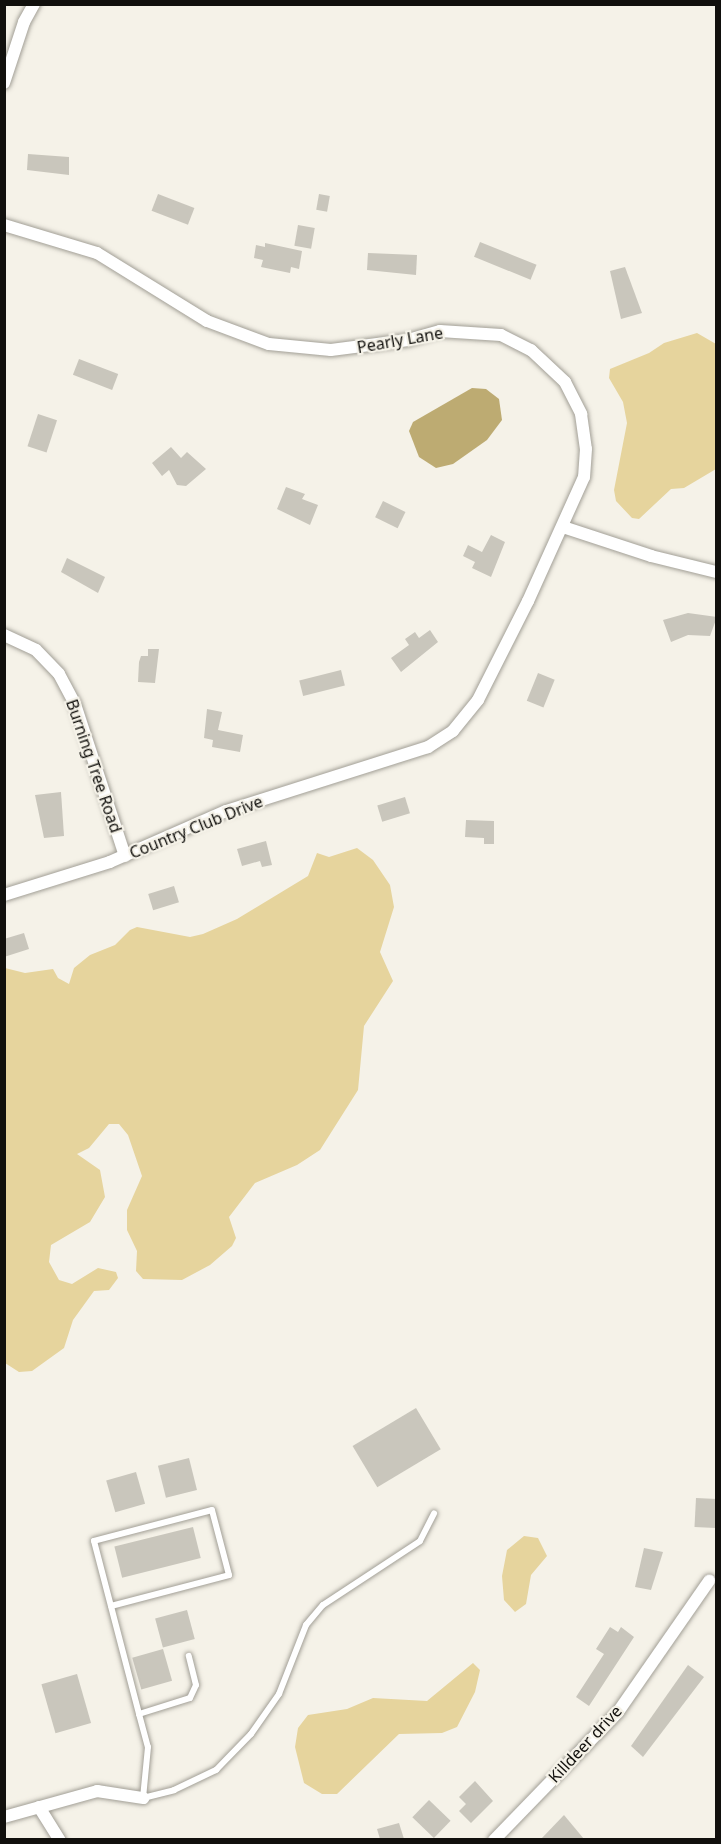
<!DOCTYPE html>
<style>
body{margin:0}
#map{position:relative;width:721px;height:1844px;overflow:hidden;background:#f5f2e8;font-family:"Noto Sans",sans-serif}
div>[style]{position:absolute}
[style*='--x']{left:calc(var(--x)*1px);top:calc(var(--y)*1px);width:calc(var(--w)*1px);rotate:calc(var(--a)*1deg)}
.green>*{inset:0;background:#e6d49d}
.water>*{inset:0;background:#bdab72}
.building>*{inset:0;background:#c9c6bc;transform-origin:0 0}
.roads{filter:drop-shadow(0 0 2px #a29f96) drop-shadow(0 0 2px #a29f96)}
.lane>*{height:6px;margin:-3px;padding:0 3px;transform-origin:3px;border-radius:3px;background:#fff}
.street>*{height:12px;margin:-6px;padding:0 6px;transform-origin:6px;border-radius:6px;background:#fff}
span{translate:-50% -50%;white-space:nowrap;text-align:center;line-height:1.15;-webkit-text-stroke:4.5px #f5f2e8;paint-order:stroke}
.street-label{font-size:16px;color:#11100d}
.frame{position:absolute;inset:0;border:6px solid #11100d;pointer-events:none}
</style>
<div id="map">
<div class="green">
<i style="clip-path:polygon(697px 333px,716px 344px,716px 469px,684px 488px,671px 489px,639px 519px,632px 518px,616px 501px,614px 490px,627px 423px,623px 402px,609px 378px,610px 369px,649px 353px,664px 343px)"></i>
<i style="clip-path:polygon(357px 848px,373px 860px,390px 885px,394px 907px,380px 952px,393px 981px,364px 1026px,358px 1090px,320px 1150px,297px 1165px,255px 1183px,229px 1217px,236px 1238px,232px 1246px,210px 1265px,182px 1280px,143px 1279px,136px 1271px,137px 1251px,127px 1230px,127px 1210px,142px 1176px,128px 1135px,119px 1124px,109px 1124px,89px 1148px,77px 1154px,100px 1170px,105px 1197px,90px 1222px,51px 1245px,49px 1262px,59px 1280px,72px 1284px,98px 1268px,116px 1272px,118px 1278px,109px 1290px,94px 1291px,73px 1320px,64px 1348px,32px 1371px,19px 1372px,5px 1363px,5px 968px,25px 973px,53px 969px,58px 978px,69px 984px,74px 968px,90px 955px,115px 945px,130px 930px,137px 927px,190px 937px,203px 934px,237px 919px,308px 876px,317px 853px,329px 857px)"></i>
<i style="clip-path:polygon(524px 1536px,538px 1538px,547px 1556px,531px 1575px,526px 1604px,515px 1612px,504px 1600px,502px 1576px,507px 1550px)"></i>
<i style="clip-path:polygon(473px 1663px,480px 1670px,475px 1692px,457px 1727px,442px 1733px,399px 1734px,337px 1794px,322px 1794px,304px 1783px,295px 1747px,298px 1728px,308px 1715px,347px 1709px,373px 1698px,427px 1701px)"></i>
</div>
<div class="water">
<i style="clip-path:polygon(472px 388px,486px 389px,499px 399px,502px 420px,487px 440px,453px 464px,436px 468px,419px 457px,409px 431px,413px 422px)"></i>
</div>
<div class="building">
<i style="clip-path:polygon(28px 154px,69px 157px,69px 175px,27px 170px)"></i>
<i style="left:158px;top:194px;width:39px;height:18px;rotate:21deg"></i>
<i style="left:319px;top:194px;width:11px;height:16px;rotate:10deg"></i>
<i style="left:298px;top:225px;width:17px;height:21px;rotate:10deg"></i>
<i style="left:480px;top:242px;width:61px;height:16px;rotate:22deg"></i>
<i style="clip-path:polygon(265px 243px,302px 251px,299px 269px,291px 267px,290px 273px,261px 267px,263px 260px,254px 258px,256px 245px,265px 247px)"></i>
<i style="clip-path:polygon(368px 253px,417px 255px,416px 275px,367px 270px)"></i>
<i style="clip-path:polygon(625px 267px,642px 313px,621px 319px,610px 271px)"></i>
<i style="left:79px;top:359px;width:42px;height:17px;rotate:21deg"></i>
<i style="left:38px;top:414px;width:20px;height:34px;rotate:18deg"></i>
<i style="clip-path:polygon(171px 447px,181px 458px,187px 452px,206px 469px,186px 486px,177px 485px,169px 470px,162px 476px,152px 463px)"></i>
<i style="clip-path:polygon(286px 487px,305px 494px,302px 499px,318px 505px,310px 525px,277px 509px)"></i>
<i style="left:383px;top:501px;width:25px;height:18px;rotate:26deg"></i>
<i style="clip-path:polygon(491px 535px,505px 542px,491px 577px,472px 568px,475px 562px,463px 556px,468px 545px,482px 552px)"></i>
<i style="clip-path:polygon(67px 558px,105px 577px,98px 593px,61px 572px)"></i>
<i style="clip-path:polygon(688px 613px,717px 617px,710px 636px,688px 635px,671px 642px,663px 620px)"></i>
<i style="clip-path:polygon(430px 630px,438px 642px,401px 672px,391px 658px,409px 645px,405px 639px,415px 632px,419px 638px)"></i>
<i style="clip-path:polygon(148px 649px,159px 649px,155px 683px,138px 682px,139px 662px,141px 656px,148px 656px)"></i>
<i style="left:341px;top:670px;width:16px;height:43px;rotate:76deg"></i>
<i style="left:538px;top:673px;width:18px;height:30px;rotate:22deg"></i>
<i style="clip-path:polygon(207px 709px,222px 712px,218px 730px,243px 735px,240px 752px,212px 747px,213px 740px,204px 738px)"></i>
<i style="clip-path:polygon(61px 792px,64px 836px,44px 838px,35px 795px)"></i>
<i style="left:405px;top:797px;width:17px;height:29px;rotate:73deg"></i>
<i style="clip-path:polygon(466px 820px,494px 821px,494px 844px,484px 844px,484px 838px,465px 837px)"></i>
<i style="clip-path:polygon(266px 841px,272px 865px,262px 867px,260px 861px,242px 866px,237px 849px)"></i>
<i style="left:174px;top:886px;width:17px;height:27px;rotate:73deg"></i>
<i style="clip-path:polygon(24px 933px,29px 949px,4px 957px,4px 939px)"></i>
<i style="left:416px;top:1408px;width:48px;height:74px;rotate:59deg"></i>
<i style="left:189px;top:1458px;width:33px;height:32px;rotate:76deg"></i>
<i style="left:136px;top:1472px;width:33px;height:31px;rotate:74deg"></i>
<i style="left:696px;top:1498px;width:21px;height:29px;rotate:3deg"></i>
<i style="left:193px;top:1527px;width:32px;height:81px;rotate:76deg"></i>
<i style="clip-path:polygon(644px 1548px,663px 1552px,651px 1590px,635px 1587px)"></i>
<i style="left:187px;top:1610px;width:30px;height:33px;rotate:75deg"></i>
<i style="clip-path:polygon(610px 1627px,618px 1632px,621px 1627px,634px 1637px,589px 1706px,576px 1697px,604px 1654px,596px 1649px)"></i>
<i style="left:163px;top:1649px;width:33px;height:32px;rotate:74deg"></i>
<i style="clip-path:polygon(688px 1665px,704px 1677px,643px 1757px,631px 1746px)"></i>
<i style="left:77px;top:1674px;width:51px;height:37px;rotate:74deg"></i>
<i style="clip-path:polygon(475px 1781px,493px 1801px,471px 1823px,459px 1811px,466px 1804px,459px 1797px)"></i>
<i style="left:429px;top:1800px;width:30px;height:24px;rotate:44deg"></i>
<i style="clip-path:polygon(564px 1815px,584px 1839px,541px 1839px)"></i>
<i style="clip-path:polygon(399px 1823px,404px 1839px,380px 1839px,377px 1829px)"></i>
</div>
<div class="roads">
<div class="lane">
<i style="--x:111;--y:1606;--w:122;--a:-14.7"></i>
<i style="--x:229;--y:1575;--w:67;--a:-104.7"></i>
<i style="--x:212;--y:1510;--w:122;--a:165.3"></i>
<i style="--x:94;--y:1541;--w:179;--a:75.4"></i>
<i style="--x:139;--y:1714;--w:34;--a:75"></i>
<i style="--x:148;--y:1747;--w:51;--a:95.6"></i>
<i style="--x:143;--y:1798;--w:32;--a:-14"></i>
<i style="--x:174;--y:1790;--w:47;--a:-25.5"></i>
<i style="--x:216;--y:1770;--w:50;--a:-45.8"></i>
<i style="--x:251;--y:1734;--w:49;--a:-55"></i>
<i style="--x:279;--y:1694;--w:74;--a:-68.6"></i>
<i style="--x:306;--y:1625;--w:26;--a:-50"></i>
<i style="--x:323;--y:1605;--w:116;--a:-33.4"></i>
<i style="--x:420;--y:1541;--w:31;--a:-63"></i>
<i style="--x:139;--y:1714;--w:53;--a:-17.4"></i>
<i style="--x:190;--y:1698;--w:14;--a:-65"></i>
<i style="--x:196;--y:1685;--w:30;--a:-104"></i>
</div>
<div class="street">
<i style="--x:4;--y:83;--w:64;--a:-71.8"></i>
<i style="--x:24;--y:22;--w:21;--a:-61"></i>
<i style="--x:4;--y:225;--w:97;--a:16.8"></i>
<i style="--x:97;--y:253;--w:129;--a:31.7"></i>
<i style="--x:207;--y:321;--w:66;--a:20.4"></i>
<i style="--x:269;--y:344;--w:62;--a:5.5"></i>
<i style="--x:331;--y:350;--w:78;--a:-7.4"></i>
<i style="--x:408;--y:340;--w:33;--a:-16"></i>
<i style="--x:440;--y:331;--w:61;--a:3.8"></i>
<i style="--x:501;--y:335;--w:34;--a:27"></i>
<i style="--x:531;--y:350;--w:47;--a:43.3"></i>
<i style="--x:565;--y:382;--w:36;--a:63"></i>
<i style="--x:581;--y:414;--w:35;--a:82"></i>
<i style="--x:586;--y:449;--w:28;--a:94"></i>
<i style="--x:584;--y:477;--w:136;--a:114.3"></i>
<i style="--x:528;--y:601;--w:111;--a:116.8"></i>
<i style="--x:478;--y:700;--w:40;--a:129"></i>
<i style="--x:453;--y:731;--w:30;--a:147"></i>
<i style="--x:428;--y:747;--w:212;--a:162.4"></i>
<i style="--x:226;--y:811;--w:127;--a:156.3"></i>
<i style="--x:110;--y:862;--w:111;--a:162.7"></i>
<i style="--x:563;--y:527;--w:93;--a:18.2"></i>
<i style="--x:651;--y:556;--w:67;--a:13.8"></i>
<i style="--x:4;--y:635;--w:35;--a:25"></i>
<i style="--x:36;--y:650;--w:33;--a:46"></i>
<i style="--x:59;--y:674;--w:34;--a:62"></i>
<i style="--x:75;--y:704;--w:160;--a:71.8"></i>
<i style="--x:39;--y:1807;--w:39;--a:58"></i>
<i style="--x:4;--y:1817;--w:97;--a:-15.6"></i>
<i style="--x:97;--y:1791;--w:47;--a:8.7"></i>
<i style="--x:494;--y:1840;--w:178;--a:-45.9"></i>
<i style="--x:618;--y:1712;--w:160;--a:-55.2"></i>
</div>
</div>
<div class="street-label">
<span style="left:400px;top:340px;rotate:-10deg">Pearly Lane</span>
<span style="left:94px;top:766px;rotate:71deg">Burning Tree Road</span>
<span style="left:196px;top:827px;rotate:-22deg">Country Club Drive</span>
<span style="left:585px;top:1744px;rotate:-47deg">Killdeer drive</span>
</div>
<div class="frame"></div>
</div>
